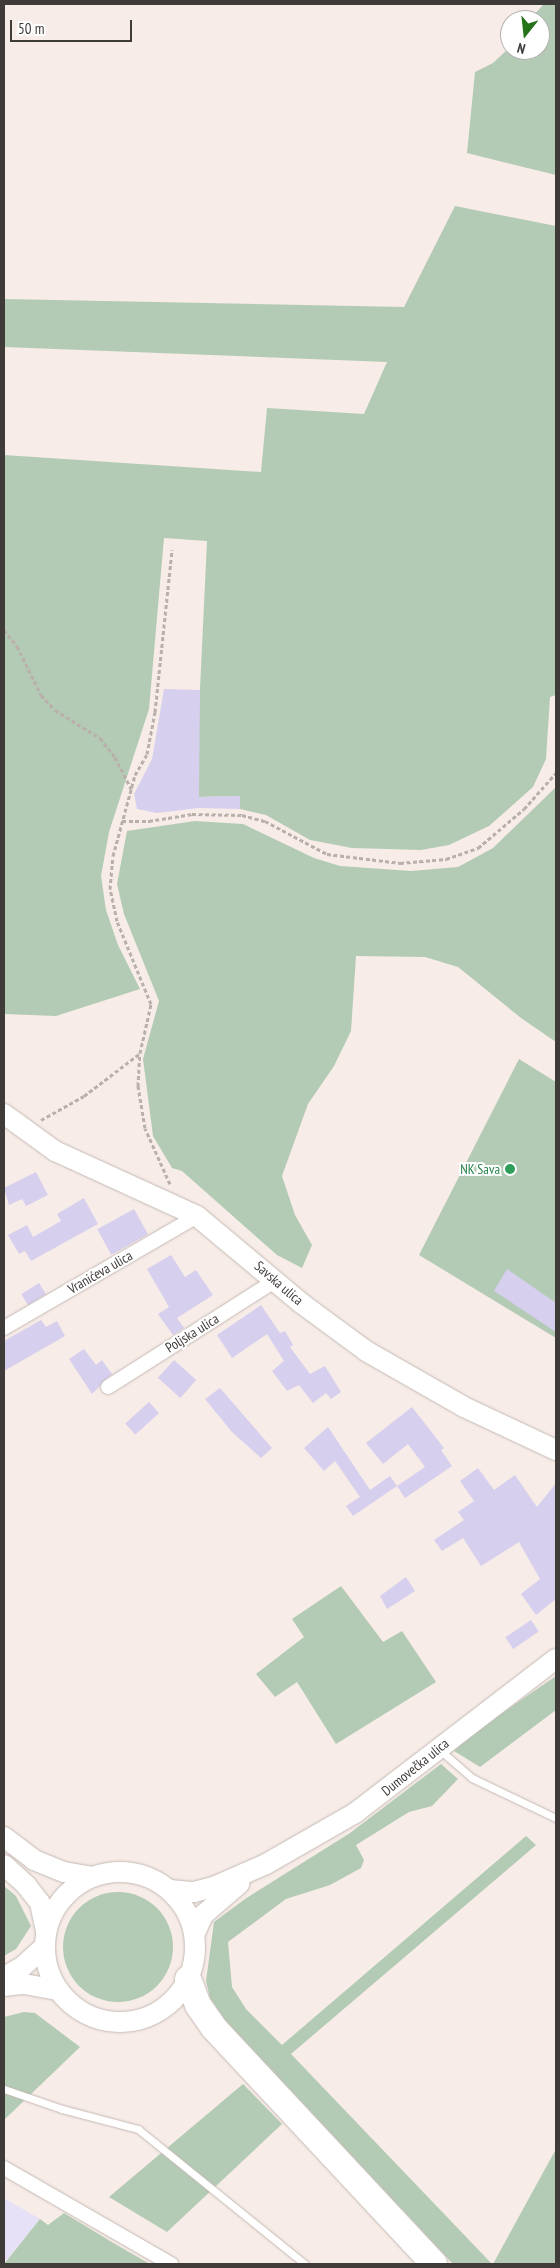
<!DOCTYPE html>
<meta charset="utf-8">
<style>
body{margin:0}
#map{position:relative;width:560px;height:2268px;overflow:hidden;background:#f7ece7;font-family:"PT Sans Narrow",sans-serif}
div>[style]{position:absolute}
[style*='--x']{left:calc(var(--x)*1px);top:calc(var(--y)*1px);width:calc(var(--w)*1px);rotate:calc(var(--a)*1deg)}
.commercial>*{inset:0;background:#e6e1f7}
.green>*{inset:0;background:#b3cbb5}
.round{border-radius:50%}
.building>*{inset:0;background:#d6cfee;transform-origin:0 0}
.path>*{height:3px;margin-top:-1.5px;transform-origin:0;background:repeating-linear-gradient(90deg,#b9b0ac 0 4px,transparent 0 6.5px)}
.roads{filter:drop-shadow(0 0 1px #c4b9b4) drop-shadow(0 0 1px #c4b9b4)}
.lane>*{height:7px;margin:-3.5px;padding:0 3.5px;transform-origin:3.5px;border-radius:3.5px;background:#fff}
.street>*{height:14px;margin:-7px;padding:0 7px;transform-origin:7px;border-radius:7px;background:#fff}
.secondary>*{height:20px;margin:-10px;padding:0 10px;transform-origin:10px;border-radius:10px;background:#fff}
.secondary>.ring{margin:-10px;padding:0;box-sizing:content-box;background:none;border:20px solid #fff;border-radius:50%}
.highway>*{height:26px;margin:-13px;padding:0 13px;transform-origin:13px;border-radius:13px;background:#fff}
.dots>*{width:14px;height:14px;translate:-50% -50%;box-sizing:border-box;border:2px solid #fff;border-radius:50%}
span{translate:-50% -50%;white-space:nowrap;text-align:center;line-height:1.15;-webkit-text-stroke:4px #fff;paint-order:stroke}
.leisure-label{font-size:14px;color:#27864d}
.right{translate:-100% -50%;text-align:right}
.street-label{font-size:14px;color:#3f3b39}
.frame{position:absolute;inset:0;border:5px solid #3f3b39;pointer-events:none}
.north{position:absolute;left:500px;top:10px;width:50px;height:50px;box-sizing:border-box;background:#fff;border:1px solid #b2b1b0;border-radius:50%;rotate:196deg;font-size:14px;font-weight:700;line-height:20px;text-align:center;color:#3f3b39}
.north::after{content:'';display:block;margin:auto;width:18px;height:22px;background:#257319;clip-path:polygon(50% 0,100% 100%,50% 72%,0 100%)}
.scale{position:absolute;left:10px;top:20px;width:122px;height:22px;box-sizing:border-box;border:2px solid #3f3b39;border-top:0;padding-left:6px;font-size:15px;line-height:18px;white-space:nowrap;color:#3f3b39;-webkit-text-stroke:4px #fff;paint-order:stroke}
</style>
<div id="map">
<div class="commercial">
<i style="clip-path:polygon(4px 2198px,40px 2219px,4px 2263px)"></i>
</div>
<div class="green">
<i style="clip-path:polygon(544px 4px,556px 4px,556px 175px,467px 153px,475px 72px,493px 63px,510px 47px,510px 50px,540px 50px,540px 20px,529px 20px)"></i>
<i style="clip-path:polygon(455px 206px,556px 226px,556px 695px,550px 697px,546px 759px,533px 787px,489px 826px,449px 845px,421px 850px,352px 848px,310px 840px,266px 815px,240px 809px,240px 796px,199px 797px,199px 710px,207px 541px,164px 538px,149px 709px,109px 832px,101px 876px,106px 910px,118px 945px,140px 989px,56px 1016px,4px 1014px,4px 455px,261px 472px,267px 408px,364px 414px,387px 362px,4px 347px,4px 299px,404px 307px)"></i>
<i style="clip-path:polygon(556px 787px,556px 1042px,521px 1018px,458px 967px,425px 957px,356px 956px,351px 1031px,334px 1066px,308px 1104px,282px 1176px,295px 1215px,312px 1245px,302px 1268px,277px 1255px,182px 1171px,172px 1168px,153px 1136px,143px 1059px,159px 1001px,124px 914px,117px 884px,127px 831px,195px 821px,243px 824px,314px 858px,340px 866px,411px 871px,458px 867px,493px 848px)"></i>
<i style="clip-path:polygon(519px 1059px,556px 1082px,556px 1338px,419px 1255px)"></i>
<i style="clip-path:polygon(341px 1586px,383px 1642px,402px 1631px,436px 1682px,336px 1744px,297px 1682px,275px 1697px,256px 1674px,304px 1637px,292px 1619px)"></i>
<i style="clip-path:polygon(556px 1676px,556px 1710px,480px 1767px,454px 1751px,473px 1733px)"></i>
<i style="clip-path:polygon(441px 1764px,458px 1779px,432px 1806px,409px 1812px,356px 1845px,364px 1860px,361px 1868px,330px 1885px,286px 1899px,228px 1942px,232px 1987px,246px 2009px,282px 2045px,526px 1836px,536px 1845px,291px 2054px,492px 2264px,453px 2264px,226px 2021px,210px 1998px,206px 1981px,214px 1922px,245px 1899px,350px 1833px)"></i>
<i style="clip-path:polygon(4px 1886px,16px 1896px,31px 1926px,16px 1949px,4px 1956px)"></i>
<i class="round" style="left:63px;top:1892px;width:110px;height:110px"></i>
<i style="clip-path:polygon(24px 2012px,35px 2013px,80px 2047px,4px 2120px,4px 2017px)"></i>
<i style="clip-path:polygon(243px 2084px,282px 2124px,167px 2232px,109px 2197px)"></i>
<i style="clip-path:polygon(556px 2149px,556px 2264px,493px 2264px)"></i>
<i style="clip-path:polygon(64px 2213px,115px 2244px,150px 2264px,4px 2264px,40px 2219px,48px 2225px)"></i>
</div>
<div class="building">
<i style="clip-path:polygon(164px 689px,200px 690px,199px 797px,240px 796px,240px 809px,199px 808px,157px 813px,137px 809px,134px 794px,152px 759px)"></i>
<i style="clip-path:polygon(36px 1172px,48px 1195px,26px 1206px,22px 1199px,9px 1205px,4px 1188px)"></i>
<i style="clip-path:polygon(84px 1198px,98px 1224px,31px 1261px,25px 1251px,19px 1254px,8px 1235px,27px 1225px,33px 1237px,61px 1221px,57px 1214px)"></i>
<i style="left:134px;top:1209px;width:29px;height:42px;rotate:61deg"></i>
<i style="clip-path:polygon(171px 1255px,185px 1277px,196px 1270px,213px 1295px,177px 1318px,184px 1328px,173px 1335px,158px 1314px,169px 1307px,147px 1269px)"></i>
<i style="clip-path:polygon(507px 1269px,556px 1303px,556px 1332px,494px 1291px)"></i>
<i style="left:39px;top:1283px;width:13px;height:21px;rotate:58deg"></i>
<i style="clip-path:polygon(261px 1305px,280px 1333px,285px 1331px,293px 1345px,290px 1347px,310px 1374px,325px 1366px,341px 1392px,331px 1399px,326px 1393px,313px 1403px,299px 1385px,287px 1391px,272px 1371px,284px 1361px,267px 1334px,232px 1358px,217px 1335px)"></i>
<i style="clip-path:polygon(41px 1320px,46px 1327px,57px 1321px,65px 1336px,4px 1371px,4px 1341px)"></i>
<i style="clip-path:polygon(84px 1349px,96px 1365px,102px 1360px,112px 1374px,92px 1394px,69px 1359px)"></i>
<i style="left:174px;top:1360px;width:30px;height:24px;rotate:42deg"></i>
<i style="clip-path:polygon(220px 1388px,272px 1448px,261px 1458px,232px 1432px,205px 1399px)"></i>
<i style="left:149px;top:1402px;width:15px;height:32px;rotate:48deg"></i>
<i style="clip-path:polygon(412px 1407px,444px 1448px,441px 1450px,452px 1466px,405px 1498px,397px 1486px,425px 1467px,408px 1444px,383px 1464px,366px 1443px)"></i>
<i style="clip-path:polygon(328px 1427px,370px 1490px,390px 1476px,397px 1486px,353px 1516px,346px 1506px,360px 1497px,335px 1461px,324px 1471px,304px 1448px)"></i>
<i style="clip-path:polygon(478px 1468px,494px 1490px,515px 1475px,537px 1507px,556px 1483px,556px 1599px,536px 1615px,521px 1594px,540px 1579px,519px 1542px,481px 1566px,463px 1538px,442px 1551px,434px 1540px,464px 1520px,458px 1512px,474px 1501px,460px 1481px)"></i>
<i style="clip-path:polygon(406px 1577px,415px 1591px,387px 1609px,380px 1596px)"></i>
<i style="left:531px;top:1620px;width:14px;height:31px;rotate:56deg"></i>
</div>
<div class="path">
<i style="--x:4;--y:630;--w:21;--a:51"></i>
<i style="--x:17;--y:646;--w:55;--a:63.9"></i>
<i style="--x:41;--y:695;--w:21;--a:47"></i>
<i style="--x:55;--y:710;--w:53;--a:31.9"></i>
<i style="--x:100;--y:738;--w:24;--a:52"></i>
<i style="--x:115;--y:757;--w:36;--a:63"></i>
<i style="--x:122;--y:821;--w:27;--a:0"></i>
<i style="--x:149;--y:821;--w:44;--a:-9.2"></i>
<i style="--x:192;--y:814;--w:50;--a:1.1"></i>
<i style="--x:242;--y:815;--w:24;--a:15"></i>
<i style="--x:265;--y:821;--w:70;--a:28"></i>
<i style="--x:327;--y:854;--w:74;--a:7"></i>
<i style="--x:400;--y:863;--w:46;--a:-5"></i>
<i style="--x:446;--y:859;--w:34;--a:-19"></i>
<i style="--x:478;--y:848;--w:60;--a:-40.3"></i>
<i style="--x:524;--y:809;--w:48;--a:-48.4"></i>
<i style="--x:41;--y:1120;--w:49;--a:-29.2"></i>
<i style="--x:84;--y:1096;--w:69;--a:-37.4"></i>
<i style="--x:170;--y:1184;--w:61;--a:-114.1"></i>
<i style="--x:145;--y:1128;--w:43;--a:-99.5"></i>
<i style="--x:138;--y:1086;--w:33;--a:-87"></i>
<i style="--x:140;--y:1053;--w:50;--a:-77.3"></i>
<i style="--x:151;--y:1004;--w:90;--a:-112.3"></i>
<i style="--x:117;--y:921;--w:33;--a:-102"></i>
<i style="--x:110;--y:889;--w:33;--a:-85"></i>
<i style="--x:113;--y:856;--w:84;--a:-74.8"></i>
<i style="--x:135;--y:775;--w:24;--a:-60"></i>
<i style="--x:147;--y:754;--w:43;--a:-79.2"></i>
<i style="--x:155;--y:712;--w:163;--a:-84"></i>
</div>
<div class="roads">
<div class="lane">
<i style="--x:441;--y:1751;--w:41;--a:41.1"></i>
<i style="--x:472;--y:1778;--w:93;--a:25.5"></i>
<i style="--x:4;--y:2089;--w:61;--a:19"></i>
<i style="--x:62;--y:2109;--w:79;--a:14.7"></i>
<i style="--x:138;--y:2129;--w:215;--a:39"></i>
</div>
<div class="street">
<i style="--x:4;--y:1328;--w:223;--a:-30.1"></i>
<i style="--x:108;--y:1387;--w:199;--a:-32.5"></i>
<i style="--x:4;--y:2168;--w:193;--a:29.9"></i>
</div>
<div class="secondary">
<i style="--x:4;--y:1114;--w:63;--a:36"></i>
<i style="--x:55;--y:1151;--w:156;--a:24.6"></i>
<i style="--x:197;--y:1216;--w:136;--a:39.9"></i>
<i style="--x:301;--y:1303;--w:81;--a:36.4"></i>
<i style="--x:366;--y:1351;--w:113;--a:29.7"></i>
<i style="--x:464;--y:1407;--w:102;--a:25.1"></i>
<i style="--x:4;--y:1837;--w:38;--a:37"></i>
<i style="--x:34;--y:1860;--w:32;--a:22"></i>
<i style="--x:64;--y:1872;--w:27;--a:10"></i>
<i style="--x:4;--y:1865;--w:30;--a:42"></i>
<i style="--x:26;--y:1885;--w:23;--a:52"></i>
<i style="--x:40;--y:1903;--w:30;--a:78"></i>
<i class="ring" style="left:45px;top:1872px;width:130px;height:130px"></i>
<i style="--x:170;--y:1890;--w:24;--a:5"></i>
<i style="--x:194;--y:1892;--w:23;--a:-15"></i>
<i style="--x:216;--y:1886;--w:55;--a:-23.7"></i>
<i style="--x:266;--y:1864;--w:103;--a:-29.8"></i>
<i style="--x:355;--y:1813;--w:253;--a:-37.5"></i>
<i style="--x:195;--y:1933;--w:20;--a:-66"></i>
<i style="--x:203;--y:1915;--w:48;--a:-40.7"></i>
<i style="--x:4;--y:1977;--w:21;--a:-29"></i>
<i style="--x:22;--y:1967;--w:31;--a:-42"></i>
<i style="--x:4;--y:1986;--w:20;--a:-6"></i>
<i style="--x:24;--y:1984;--w:35;--a:10"></i>
</div>
<div class="highway">
<i style="--x:188;--y:1979;--w:28;--a:69"></i>
<i style="--x:198;--y:2005;--w:28;--a:55"></i>
<i style="--x:214;--y:2028;--w:323;--a:47"></i>
</div>
</div>
<div class="dots">
<i style="left:510px;top:1169px;background:#2e9e5b"></i>
</div>
<div class="leisure-label">
<span class="right" style="left:500px;top:1169px">NK Sava</span>
</div>
<div class="street-label">
<span style="left:100px;top:1272px;rotate:-30deg">Vranićeva ulica</span>
<span style="left:279px;top:1283px;rotate:41deg">Savska ulica</span>
<span style="left:192px;top:1333px;rotate:-32deg">Poljska ulica</span>
<span style="left:415px;top:1767px;rotate:-39deg">Dumovečka ulica</span>
</div>
<div class="frame"></div>
<div class="north">N</div>
<div class="scale">50 m</div>
</div>
